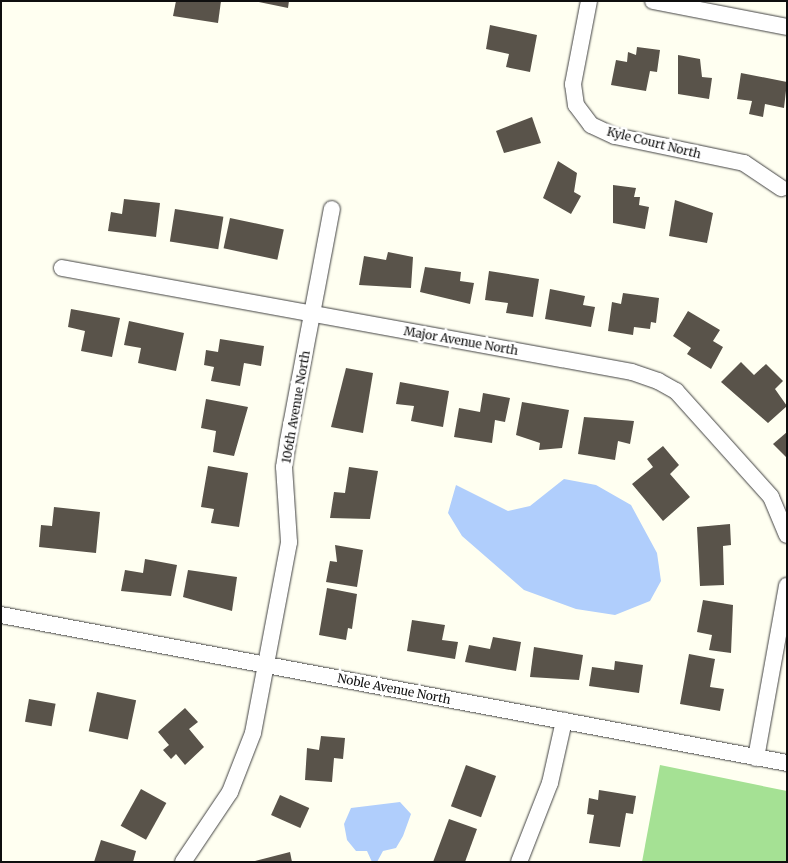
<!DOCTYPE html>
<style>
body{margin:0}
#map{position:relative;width:788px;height:863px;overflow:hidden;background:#fffff1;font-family:Merriweather,serif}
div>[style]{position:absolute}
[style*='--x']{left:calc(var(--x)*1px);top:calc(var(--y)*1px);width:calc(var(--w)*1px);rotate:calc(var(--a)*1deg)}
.forest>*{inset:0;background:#a5e194}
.water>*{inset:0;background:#b0cefc}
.building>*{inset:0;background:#59534a;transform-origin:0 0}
.roads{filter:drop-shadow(0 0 1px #424242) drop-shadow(0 0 1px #424242)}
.street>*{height:16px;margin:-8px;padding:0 8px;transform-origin:8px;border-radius:8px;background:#fff}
span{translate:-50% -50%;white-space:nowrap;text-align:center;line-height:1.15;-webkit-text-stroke:5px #fff;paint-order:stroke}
.street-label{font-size:12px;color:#0f0f0f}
.frame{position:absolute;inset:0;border:2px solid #0f0f0f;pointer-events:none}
</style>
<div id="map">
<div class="forest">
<i style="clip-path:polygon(660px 765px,787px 791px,787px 862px,642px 862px)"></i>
</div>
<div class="water">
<i style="clip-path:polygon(564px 479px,596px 485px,631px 505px,657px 553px,661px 581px,650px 601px,615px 615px,576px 609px,524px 590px,462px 536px,448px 513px,456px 485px,508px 511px,530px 506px)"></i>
<i style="clip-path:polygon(400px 802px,411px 814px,403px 836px,396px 848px,383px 851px,377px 862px,372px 862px,367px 851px,356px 851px,347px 840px,344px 824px,351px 808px)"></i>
</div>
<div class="building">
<i style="clip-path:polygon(176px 1px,221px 1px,218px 23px,173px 16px)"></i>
<i style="clip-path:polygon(254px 1px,289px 1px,288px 8px)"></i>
<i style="clip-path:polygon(490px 25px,537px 35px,530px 72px,506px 67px,509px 54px,486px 49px)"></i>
<i style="clip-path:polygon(637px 47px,660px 50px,657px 72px,650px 71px,646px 91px,611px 85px,616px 60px,627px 62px,628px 52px,636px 55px)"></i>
<i style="clip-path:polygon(678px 55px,700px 59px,702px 77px,712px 78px,709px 99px,678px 94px)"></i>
<i style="clip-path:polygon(741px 73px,787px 82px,784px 108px,765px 104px,763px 117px,749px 114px,752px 101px,737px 99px)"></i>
<i style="clip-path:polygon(532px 117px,541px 143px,504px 153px,496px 131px)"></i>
<i style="clip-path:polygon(558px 161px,577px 173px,574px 192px,581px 196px,571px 214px,543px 198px)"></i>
<i style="clip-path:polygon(613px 185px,636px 188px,634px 197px,640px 197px,639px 205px,649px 207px,645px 229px,613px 223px)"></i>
<i style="clip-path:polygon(124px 199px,160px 203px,156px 237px,108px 231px,111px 212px,122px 214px)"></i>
<i style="clip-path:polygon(675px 200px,713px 213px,707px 243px,669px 236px)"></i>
<i style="left:175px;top:209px;width:49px;height:33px;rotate:9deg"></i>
<i style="left:230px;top:218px;width:55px;height:31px;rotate:12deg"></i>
<i style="clip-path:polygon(388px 252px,413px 257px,411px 288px,359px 285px,364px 256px,386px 260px)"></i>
<i style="clip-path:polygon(425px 267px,461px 272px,460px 281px,474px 283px,470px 304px,420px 292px)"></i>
<i style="clip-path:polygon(489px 271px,539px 279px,533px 317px,506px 313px,508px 303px,485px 300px)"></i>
<i style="clip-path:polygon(550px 289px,585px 296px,583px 305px,595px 307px,591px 327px,545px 319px)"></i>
<i style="clip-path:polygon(623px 293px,659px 298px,656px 323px,651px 322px,650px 329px,634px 327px,633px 335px,608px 331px,612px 302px,621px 304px)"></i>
<i style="clip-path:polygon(71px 309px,120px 318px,112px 357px,81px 351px,85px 331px,68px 327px)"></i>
<i style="clip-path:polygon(688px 311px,720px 330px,713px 341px,723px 347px,711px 369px,687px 354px,691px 348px,673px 336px)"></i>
<i style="clip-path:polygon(129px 321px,184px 333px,176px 371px,138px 363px,141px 348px,124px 345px)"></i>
<i style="clip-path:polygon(220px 339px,264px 346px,261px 366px,244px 363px,240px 386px,211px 381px,214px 367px,204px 365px,206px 350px,218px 352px)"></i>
<i style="clip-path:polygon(741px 362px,754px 375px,766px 364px,783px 381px,775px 389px,787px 406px,768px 423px,721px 382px)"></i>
<i style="clip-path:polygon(346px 368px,373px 373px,363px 433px,331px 427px)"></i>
<i style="clip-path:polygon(400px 382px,449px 391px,443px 427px,411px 421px,414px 406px,396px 404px)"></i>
<i style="clip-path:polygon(483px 393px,510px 398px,505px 422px,495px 420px,492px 443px,454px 437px,459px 408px,480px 412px)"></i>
<i style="clip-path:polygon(206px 399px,248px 407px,234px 456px,213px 452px,216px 431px,201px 428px)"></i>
<i style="clip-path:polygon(522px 402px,569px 410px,562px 448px,539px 450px,540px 443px,516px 435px)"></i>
<i style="clip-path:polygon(584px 417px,634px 421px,630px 444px,618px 441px,615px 460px,578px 454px)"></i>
<i style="clip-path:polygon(787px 432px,787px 458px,773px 444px)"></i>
<i style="clip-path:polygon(663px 446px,679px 465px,670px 474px,690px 497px,663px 521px,632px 484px,653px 467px,647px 459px)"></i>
<i style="clip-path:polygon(208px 466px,248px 473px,239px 527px,211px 523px,214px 509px,201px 507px)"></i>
<i style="clip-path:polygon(349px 467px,378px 471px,370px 519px,330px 518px,334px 492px,345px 493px)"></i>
<i style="clip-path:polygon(54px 507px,100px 512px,96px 553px,39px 547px,41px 525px,52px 526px)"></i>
<i style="clip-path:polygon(730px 524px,731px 545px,723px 546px,724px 585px,700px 586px,697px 527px)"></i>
<i style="clip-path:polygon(335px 545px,363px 550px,357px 587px,326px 582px,330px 561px,337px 562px)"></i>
<i style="clip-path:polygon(145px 559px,177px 565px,171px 596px,121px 591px,125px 570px,143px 573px)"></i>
<i style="clip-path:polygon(188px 570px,237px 577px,232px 611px,183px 597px)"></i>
<i style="clip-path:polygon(327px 588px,357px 594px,352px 629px,348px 628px,346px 640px,319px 635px)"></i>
<i style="clip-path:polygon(703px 600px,733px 605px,731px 653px,709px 650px,712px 635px,697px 632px)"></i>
<i style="clip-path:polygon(412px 620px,445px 625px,442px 640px,458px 642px,455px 659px,407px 651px)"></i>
<i style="clip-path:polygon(493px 637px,521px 642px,516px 671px,465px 662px,469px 645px,490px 649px)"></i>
<i style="clip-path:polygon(534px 647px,583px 655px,579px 680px,530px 677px)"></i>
<i style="clip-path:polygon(689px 654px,715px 659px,710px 687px,724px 689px,720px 711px,680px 704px)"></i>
<i style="clip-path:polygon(615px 661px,643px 665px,639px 693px,589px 686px,592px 667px,614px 670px)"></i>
<i style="left:97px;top:692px;width:40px;height:40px;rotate:12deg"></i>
<i style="left:29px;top:699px;width:27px;height:23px;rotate:10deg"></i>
<i style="clip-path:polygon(185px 708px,198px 722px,189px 729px,204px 747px,185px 765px,176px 754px,171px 759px,163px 750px,169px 745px,158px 732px)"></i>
<i style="clip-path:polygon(321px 736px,345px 738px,343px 759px,334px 758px,332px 782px,305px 780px,307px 748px,319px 750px)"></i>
<i style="left:466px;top:765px;width:32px;height:44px;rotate:20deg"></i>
<i style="left:141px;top:789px;width:29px;height:42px;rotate:29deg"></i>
<i style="clip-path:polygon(599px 790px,636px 796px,633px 814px,626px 813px,620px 847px,589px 843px,594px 815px,587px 814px,589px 798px,598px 800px)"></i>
<i style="left:280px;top:795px;width:32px;height:22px;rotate:24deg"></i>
<i style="clip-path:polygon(449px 819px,477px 829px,465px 862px,433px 862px)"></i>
<i style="clip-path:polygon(101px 840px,136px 851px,133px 862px,94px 862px)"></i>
<i style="clip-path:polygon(290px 852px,292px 862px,255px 862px,255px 861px)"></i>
</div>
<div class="roads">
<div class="street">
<i style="--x:589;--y:1;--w:85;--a:100.9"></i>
<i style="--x:573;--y:84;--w:21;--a:82"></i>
<i style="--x:576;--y:105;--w:25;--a:53"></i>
<i style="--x:591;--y:125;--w:26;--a:25"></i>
<i style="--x:615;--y:136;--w:132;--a:11.8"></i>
<i style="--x:744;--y:163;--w:45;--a:34"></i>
<i style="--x:653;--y:1;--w:136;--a:11"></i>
<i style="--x:62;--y:268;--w:579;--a:10.34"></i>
<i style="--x:632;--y:372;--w:28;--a:19"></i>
<i style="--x:658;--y:381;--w:21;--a:29"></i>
<i style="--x:676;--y:391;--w:142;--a:48.1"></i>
<i style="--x:771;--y:497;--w:41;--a:67.2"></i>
<i style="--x:1;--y:615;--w:800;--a:10.66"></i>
<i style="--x:756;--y:758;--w:175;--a:-79.8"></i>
<i style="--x:183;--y:862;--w:84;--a:-56.1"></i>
<i style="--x:230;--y:792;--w:63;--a:-68.7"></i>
<i style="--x:253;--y:733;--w:194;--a:-79.3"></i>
<i style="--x:289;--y:542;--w:75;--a:-93.8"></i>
<i style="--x:284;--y:467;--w:26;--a:-81"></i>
<i style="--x:288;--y:441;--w:236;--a:-79.3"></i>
<i style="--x:519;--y:862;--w:85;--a:-68.6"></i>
<i style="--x:550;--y:783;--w:64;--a:-77.3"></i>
</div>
</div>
<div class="street-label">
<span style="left:654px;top:143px;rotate:14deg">Kyle Court North</span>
<span style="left:461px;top:341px;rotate:10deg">Major Avenue North</span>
<span style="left:296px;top:407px;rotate:-80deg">106th Avenue North</span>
<span style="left:394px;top:689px;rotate:11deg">Noble Avenue North</span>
</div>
<div class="frame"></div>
</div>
